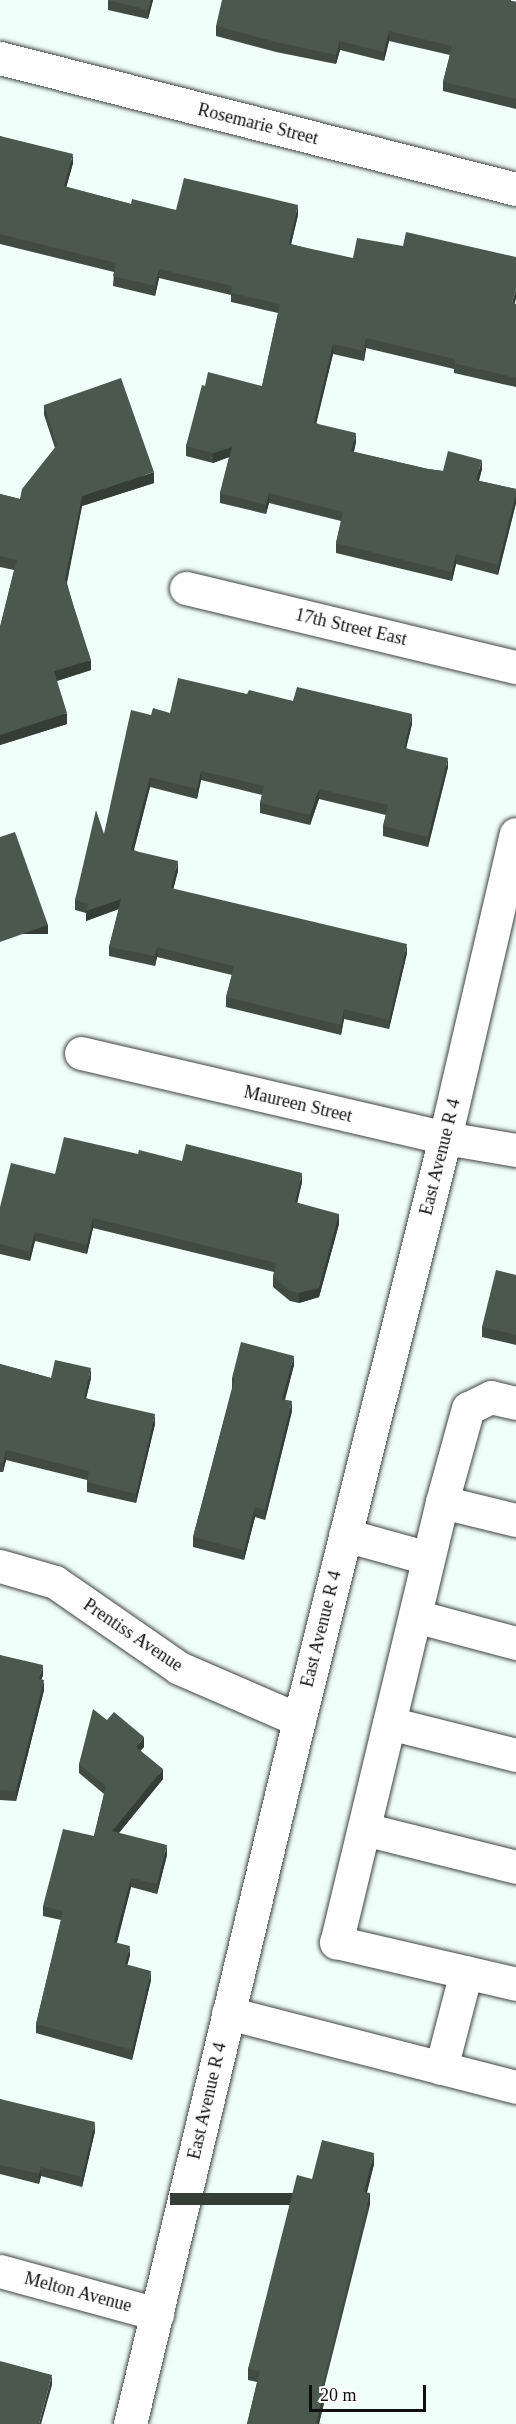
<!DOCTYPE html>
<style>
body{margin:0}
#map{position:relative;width:516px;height:2424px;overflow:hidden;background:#f0fffa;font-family:Georgia,serif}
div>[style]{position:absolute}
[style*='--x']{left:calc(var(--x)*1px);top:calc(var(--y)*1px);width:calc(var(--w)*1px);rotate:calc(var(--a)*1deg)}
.roads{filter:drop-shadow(0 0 2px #424242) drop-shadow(0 0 2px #424242)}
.minor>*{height:33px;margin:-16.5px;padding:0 16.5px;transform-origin:16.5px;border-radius:16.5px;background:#fff}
.wall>*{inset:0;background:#404c42}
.shaded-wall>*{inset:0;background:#343e36;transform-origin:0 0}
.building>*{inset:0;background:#4a584d}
span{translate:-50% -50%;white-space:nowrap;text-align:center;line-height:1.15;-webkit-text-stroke:6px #fff;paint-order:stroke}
.street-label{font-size:18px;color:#0f0f0f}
.scale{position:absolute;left:309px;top:2385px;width:117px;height:27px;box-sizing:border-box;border:3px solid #0f0f0f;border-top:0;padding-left:8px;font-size:18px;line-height:21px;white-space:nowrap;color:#0f0f0f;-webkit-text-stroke:4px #fff;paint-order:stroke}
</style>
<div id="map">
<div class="roads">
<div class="minor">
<i style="--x:0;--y:58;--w:532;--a:14.25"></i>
<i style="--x:186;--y:588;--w:339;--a:13.5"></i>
<i style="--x:81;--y:1053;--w:374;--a:13.1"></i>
<i style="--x:445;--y:1138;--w:72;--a:9.6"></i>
<i style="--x:516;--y:1403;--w:26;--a:-167"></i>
<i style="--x:491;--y:1397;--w:25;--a:154"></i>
<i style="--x:468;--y:1408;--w:98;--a:105.5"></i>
<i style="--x:442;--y:1502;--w:453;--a:103.5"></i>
<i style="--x:336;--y:1942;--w:185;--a:13.1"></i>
<i style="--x:442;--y:1502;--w:76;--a:13.7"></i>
<i style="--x:345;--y:1535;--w:86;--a:15.5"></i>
<i style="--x:0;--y:1566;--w:57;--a:16.2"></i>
<i style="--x:55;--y:1582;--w:151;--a:34.7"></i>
<i style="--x:179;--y:1668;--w:131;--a:23.4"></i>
<i style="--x:415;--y:1616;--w:105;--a:15"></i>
<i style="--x:389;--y:1723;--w:131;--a:14.1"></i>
<i style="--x:364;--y:1829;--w:157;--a:14"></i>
<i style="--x:228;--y:2013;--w:297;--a:14.4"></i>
<i style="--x:441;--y:2068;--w:99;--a:-75.4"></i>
<i style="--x:0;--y:2271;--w:163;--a:15.3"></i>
<i style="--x:130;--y:2424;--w:724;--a:-76.5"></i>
<i style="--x:299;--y:1720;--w:600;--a:-75.92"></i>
<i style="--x:445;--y:1138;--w:312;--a:-76.9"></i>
</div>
</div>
<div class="wall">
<i style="clip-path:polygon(108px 0,153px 0,148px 19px,108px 10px)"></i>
<i style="clip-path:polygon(513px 1px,516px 2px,516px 109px,443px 91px,443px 82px,450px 55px,389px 41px,384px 61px,340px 50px,336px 64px,276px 52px,216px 36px,216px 26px)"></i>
<i style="clip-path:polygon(0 136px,73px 163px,66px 187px,131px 204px,176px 210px,298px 215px,291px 244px,516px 304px,516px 387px,454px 373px,454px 369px,366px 348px,364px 361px,333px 354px,316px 423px,356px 442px,354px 452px,428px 469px,443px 471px,482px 469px,479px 481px,516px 489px,516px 503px,498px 575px,456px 564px,452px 581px,336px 553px,336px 543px,341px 521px,269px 503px,266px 514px,220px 503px,220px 493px,229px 457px,213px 463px,186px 456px,186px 446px,205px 386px,262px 386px,278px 313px,231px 302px,231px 295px,159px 278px,155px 296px,113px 286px,114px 272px,0 244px)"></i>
<i style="clip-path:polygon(44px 405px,154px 483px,82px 506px,67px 583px,91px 670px,56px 681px,67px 724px,0 745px,0 627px,14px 570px,0 567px,0 494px,20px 499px,55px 448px,44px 415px)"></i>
<i style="clip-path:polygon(247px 694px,293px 701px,412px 724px,406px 748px,448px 767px,428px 847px,383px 836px,383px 826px,386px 815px,319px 799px,310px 825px,260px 813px,260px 803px,262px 795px,201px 780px,197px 799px,150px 787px,134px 850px,178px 871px,173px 889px,407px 953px,389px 1029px,344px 1019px,341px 1035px,226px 1007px,226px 997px,232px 975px,157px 957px,155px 966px,109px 956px,109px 947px,119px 909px,86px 921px,86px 913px,75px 910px,75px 900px,104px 834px,151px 715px,170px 713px)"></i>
<i style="clip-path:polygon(138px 1154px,302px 1182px,297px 1203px,339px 1224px,319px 1297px,299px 1303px,290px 1301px,273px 1287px,273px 1277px,274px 1272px,93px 1228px,87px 1254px,35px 1241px,30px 1261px,0 1254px,0 1207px,55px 1174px)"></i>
<i style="clip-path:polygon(516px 1275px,516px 1345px,482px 1337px,482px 1327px)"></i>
<i style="clip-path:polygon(0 1364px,51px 1378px,91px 1378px,86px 1398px,155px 1424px,136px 1503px,87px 1492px,87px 1480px,6px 1460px,3px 1472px,0 1472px)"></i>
<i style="clip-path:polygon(294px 1365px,285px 1400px,292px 1411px,265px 1520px,255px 1517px,244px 1560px,193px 1547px,193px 1537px,232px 1388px,232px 1378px)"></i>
<i style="clip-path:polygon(0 1655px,43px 1675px,41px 1679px,44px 1690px,16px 1801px,0 1800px)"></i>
<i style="clip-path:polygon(107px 1720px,144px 1747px,140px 1750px,163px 1779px,119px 1833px,167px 1855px,157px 1894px,131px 1887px,117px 1943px,130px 1955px,127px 1965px,151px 1980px,132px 2060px,36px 2033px,36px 2024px,61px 1920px,43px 1916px,43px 1906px,94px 1836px,104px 1794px,79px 1773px,79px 1764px)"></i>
<i style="clip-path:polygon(0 2099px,95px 2131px,82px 2187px,41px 2176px,39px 2184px,0 2174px)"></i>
<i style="clip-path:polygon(374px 2164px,367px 2192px,370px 2205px,324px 2388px,325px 2399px,319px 2423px,247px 2424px,257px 2382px,248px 2380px,248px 2369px,312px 2179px)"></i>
</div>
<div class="shaded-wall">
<i style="clip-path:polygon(151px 0,153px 0,148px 19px,148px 10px)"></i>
<i style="clip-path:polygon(389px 31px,389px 41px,384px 61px,384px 52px)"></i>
<i style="clip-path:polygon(340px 41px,340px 50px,336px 64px,336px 55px)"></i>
<i style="clip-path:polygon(73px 154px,73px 163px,64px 196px,64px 186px)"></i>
<i style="clip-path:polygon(298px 205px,298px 215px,289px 253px,289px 244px)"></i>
<i style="clip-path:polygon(159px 269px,159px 278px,155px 296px,155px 286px)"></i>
<i style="clip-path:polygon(516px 289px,516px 299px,512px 313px,512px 303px)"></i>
<i style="clip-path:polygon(366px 338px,366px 348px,364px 361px,364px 351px)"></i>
<i style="clip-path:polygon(333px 344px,333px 354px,314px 433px,314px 423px)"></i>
<i style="clip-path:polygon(356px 433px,356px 442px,351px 461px,351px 451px)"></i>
<i style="clip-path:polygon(232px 447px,232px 456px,213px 463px,213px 453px)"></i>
<i style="clip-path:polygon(482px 460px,482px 469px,476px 490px,476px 480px)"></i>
<i style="clip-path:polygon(154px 472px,154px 483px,82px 506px,65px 590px,65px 579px,82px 496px)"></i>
<i style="clip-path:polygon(269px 493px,269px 503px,266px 514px,266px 505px)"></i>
<i style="clip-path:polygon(516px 494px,516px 503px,498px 575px,498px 565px)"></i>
<i style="clip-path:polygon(456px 554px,456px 564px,452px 581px,452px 572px)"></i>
<i style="clip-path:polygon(91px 660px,91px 670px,54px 682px,54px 671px)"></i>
<i style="clip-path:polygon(67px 713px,67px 724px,0 745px,0 735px)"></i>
<i style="clip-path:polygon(412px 714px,412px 724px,404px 757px,404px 748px)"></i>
<i style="clip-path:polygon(448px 758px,448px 767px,428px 847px,428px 837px)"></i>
<i style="clip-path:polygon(201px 771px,201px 780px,197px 799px,197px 789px)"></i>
<i style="clip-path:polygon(150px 777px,150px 787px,131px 860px,131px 850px)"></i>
<i style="clip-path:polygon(319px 789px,319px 799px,310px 825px,310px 815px)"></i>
<i style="clip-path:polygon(178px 861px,178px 871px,171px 898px,171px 888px)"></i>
<i style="clip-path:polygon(121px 899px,121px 908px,86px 921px,86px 911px)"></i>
<i style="left:48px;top:925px;width:9px;height:51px;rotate:90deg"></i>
<i style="clip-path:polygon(407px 944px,407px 953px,389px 1029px,389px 1020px)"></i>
<i style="clip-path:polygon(157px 947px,157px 957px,155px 966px,155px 956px)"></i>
<i style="clip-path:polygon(344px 1009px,344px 1019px,341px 1035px,341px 1025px)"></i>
<i style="clip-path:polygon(302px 1173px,302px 1182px,295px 1212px,295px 1202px)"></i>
<i style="clip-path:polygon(339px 1214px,339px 1224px,319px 1297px,299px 1303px,299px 1293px)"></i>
<i style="clip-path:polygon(93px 1218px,93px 1228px,87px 1254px,87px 1245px)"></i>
<i style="clip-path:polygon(35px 1232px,35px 1241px,30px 1261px,30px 1252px)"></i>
<i style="clip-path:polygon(294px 1356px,294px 1365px,282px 1409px,282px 1399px)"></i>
<i style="clip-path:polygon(91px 1368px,91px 1378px,84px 1407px,84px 1398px)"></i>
<i style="clip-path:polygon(292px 1401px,292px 1411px,265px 1520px,265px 1510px)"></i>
<i style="clip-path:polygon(155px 1414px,155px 1424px,136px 1503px,136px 1494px)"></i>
<i style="clip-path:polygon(6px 1450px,6px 1460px,3px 1472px,3px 1463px)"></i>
<i style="clip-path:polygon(255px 1507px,255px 1517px,244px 1560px,244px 1550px)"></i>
<i style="clip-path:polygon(43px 1665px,43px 1675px,39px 1688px,39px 1679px)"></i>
<i style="clip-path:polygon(44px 1680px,44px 1690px,16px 1801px,16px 1791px)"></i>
<i style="clip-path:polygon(144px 1737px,144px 1747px,136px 1756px,136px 1747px)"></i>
<i style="clip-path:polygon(163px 1769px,163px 1779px,112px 1841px,112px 1831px)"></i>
<i style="clip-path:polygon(167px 1845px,167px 1855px,157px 1894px,157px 1884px)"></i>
<i style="clip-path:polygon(131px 1878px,131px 1887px,114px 1952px,114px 1942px)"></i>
<i style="clip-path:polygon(130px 1946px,130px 1955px,125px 1974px,125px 1964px)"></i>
<i style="clip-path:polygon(151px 1971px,151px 1980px,132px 2060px,132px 2050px)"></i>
<i style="clip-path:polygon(95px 2122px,95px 2131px,82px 2187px,82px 2177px)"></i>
<i style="clip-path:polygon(374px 2153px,374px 2164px,364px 2204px,364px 2192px)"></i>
<i style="clip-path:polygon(41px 2167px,41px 2176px,39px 2184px,39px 2174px)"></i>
<i style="left:370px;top:2193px;width:12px;height:200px;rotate:90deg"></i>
<i style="clip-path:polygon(52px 2375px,52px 2385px,41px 2424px,39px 2424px)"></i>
<i style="clip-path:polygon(325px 2388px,325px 2399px,319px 2424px,316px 2424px)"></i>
</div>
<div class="building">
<i style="clip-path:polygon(108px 0,151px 0,148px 10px)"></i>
<i style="clip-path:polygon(222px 0,511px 0,511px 1px,516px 2px,516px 99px,443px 82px,452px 46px,389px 31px,384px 52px,340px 41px,336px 55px,276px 42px,216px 26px)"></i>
<i style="clip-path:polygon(0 136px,73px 154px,64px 186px,131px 204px,132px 199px,176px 210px,184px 178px,298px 205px,289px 244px,353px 258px,357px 238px,403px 246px,406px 232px,516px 257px,516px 289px,512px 303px,516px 304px,516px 378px,454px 363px,455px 359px,366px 338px,364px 351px,333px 344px,314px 423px,356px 433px,351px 451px,428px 469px,443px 471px,448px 451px,482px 460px,476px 480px,516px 489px,516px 494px,498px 565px,456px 554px,452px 572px,336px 543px,343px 512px,269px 493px,266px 505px,220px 493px,232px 447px,213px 453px,186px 446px,202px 385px,205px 386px,208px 372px,262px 386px,280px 304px,231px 293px,232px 286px,159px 269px,155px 286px,113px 276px,116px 263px,0 234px)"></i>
<i style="clip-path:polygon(121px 378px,154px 472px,82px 496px,65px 579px,91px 660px,54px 671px,67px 713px,0 735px,0 627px,17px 560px,0 556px,0 494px,20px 499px,22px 489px,57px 445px,44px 405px)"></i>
<i style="clip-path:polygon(178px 678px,247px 694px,249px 690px,293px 701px,297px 687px,412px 714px,404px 748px,448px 758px,428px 837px,383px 826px,388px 805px,319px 789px,310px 815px,260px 803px,264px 786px,201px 771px,197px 789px,150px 777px,131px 850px,178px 861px,171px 888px,407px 944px,389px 1020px,344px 1009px,341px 1025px,226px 997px,234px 966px,157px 947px,155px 956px,109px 947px,121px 899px,86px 911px,88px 904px,75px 900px,96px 810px,104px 834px,131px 710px,151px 715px,153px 708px,170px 713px)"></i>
<i style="clip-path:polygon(15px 832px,48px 925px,0 942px,0 837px)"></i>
<i style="clip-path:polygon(64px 1137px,138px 1154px,139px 1150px,182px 1161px,186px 1144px,302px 1173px,295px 1202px,339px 1214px,319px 1288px,299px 1293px,290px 1291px,273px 1277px,276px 1263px,93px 1218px,87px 1245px,35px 1232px,30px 1252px,0 1244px,0 1207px,11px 1163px,55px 1174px)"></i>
<i style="clip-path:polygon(496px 1270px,516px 1275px,516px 1335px,482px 1327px)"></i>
<i style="clip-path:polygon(241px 1342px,294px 1356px,282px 1399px,292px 1401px,265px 1510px,255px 1507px,244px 1550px,193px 1537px,235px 1379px,232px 1378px)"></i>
<i style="clip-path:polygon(55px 1360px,91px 1368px,84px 1398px,155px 1414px,136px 1494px,87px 1482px,89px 1471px,6px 1450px,3px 1463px,0 1462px,0 1364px,51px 1378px)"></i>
<i style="clip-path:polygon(0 1655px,43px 1665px,39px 1679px,44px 1680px,16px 1791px,0 1790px)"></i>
<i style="clip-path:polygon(93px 1709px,107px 1720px,114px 1712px,144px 1737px,136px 1747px,163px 1769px,112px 1831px,167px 1845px,157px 1884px,131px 1878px,114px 1942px,130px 1946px,125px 1964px,151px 1971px,132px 2050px,36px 2024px,63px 1911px,43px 1906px,63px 1829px,94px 1836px,106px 1786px,79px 1764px)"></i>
<i style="clip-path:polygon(0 2099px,95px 2122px,82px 2177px,41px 2167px,39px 2174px,0 2165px)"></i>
<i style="clip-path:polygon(322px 2140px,374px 2153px,364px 2192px,370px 2193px,322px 2387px,325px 2388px,316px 2423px,322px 2424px,247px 2424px,260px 2371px,248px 2369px,297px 2175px,312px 2179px)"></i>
<i style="clip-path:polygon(0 2361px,52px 2375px,39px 2424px,0 2424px)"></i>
</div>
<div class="street-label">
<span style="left:258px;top:124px;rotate:14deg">Rosemarie Street</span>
<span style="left:351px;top:627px;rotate:13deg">17th Street East</span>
<span style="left:298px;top:1104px;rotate:13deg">Maureen Street</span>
<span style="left:440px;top:1157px;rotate:-76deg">East Avenue R 4</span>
<span style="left:321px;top:1629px;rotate:-76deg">East Avenue R 4</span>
<span style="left:133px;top:1635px;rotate:34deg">Prentiss Avenue</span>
<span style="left:207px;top:2101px;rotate:-77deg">East Avenue R 4</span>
<span style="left:78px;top:2292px;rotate:15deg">Melton Avenue</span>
</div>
<div class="scale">20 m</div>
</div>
